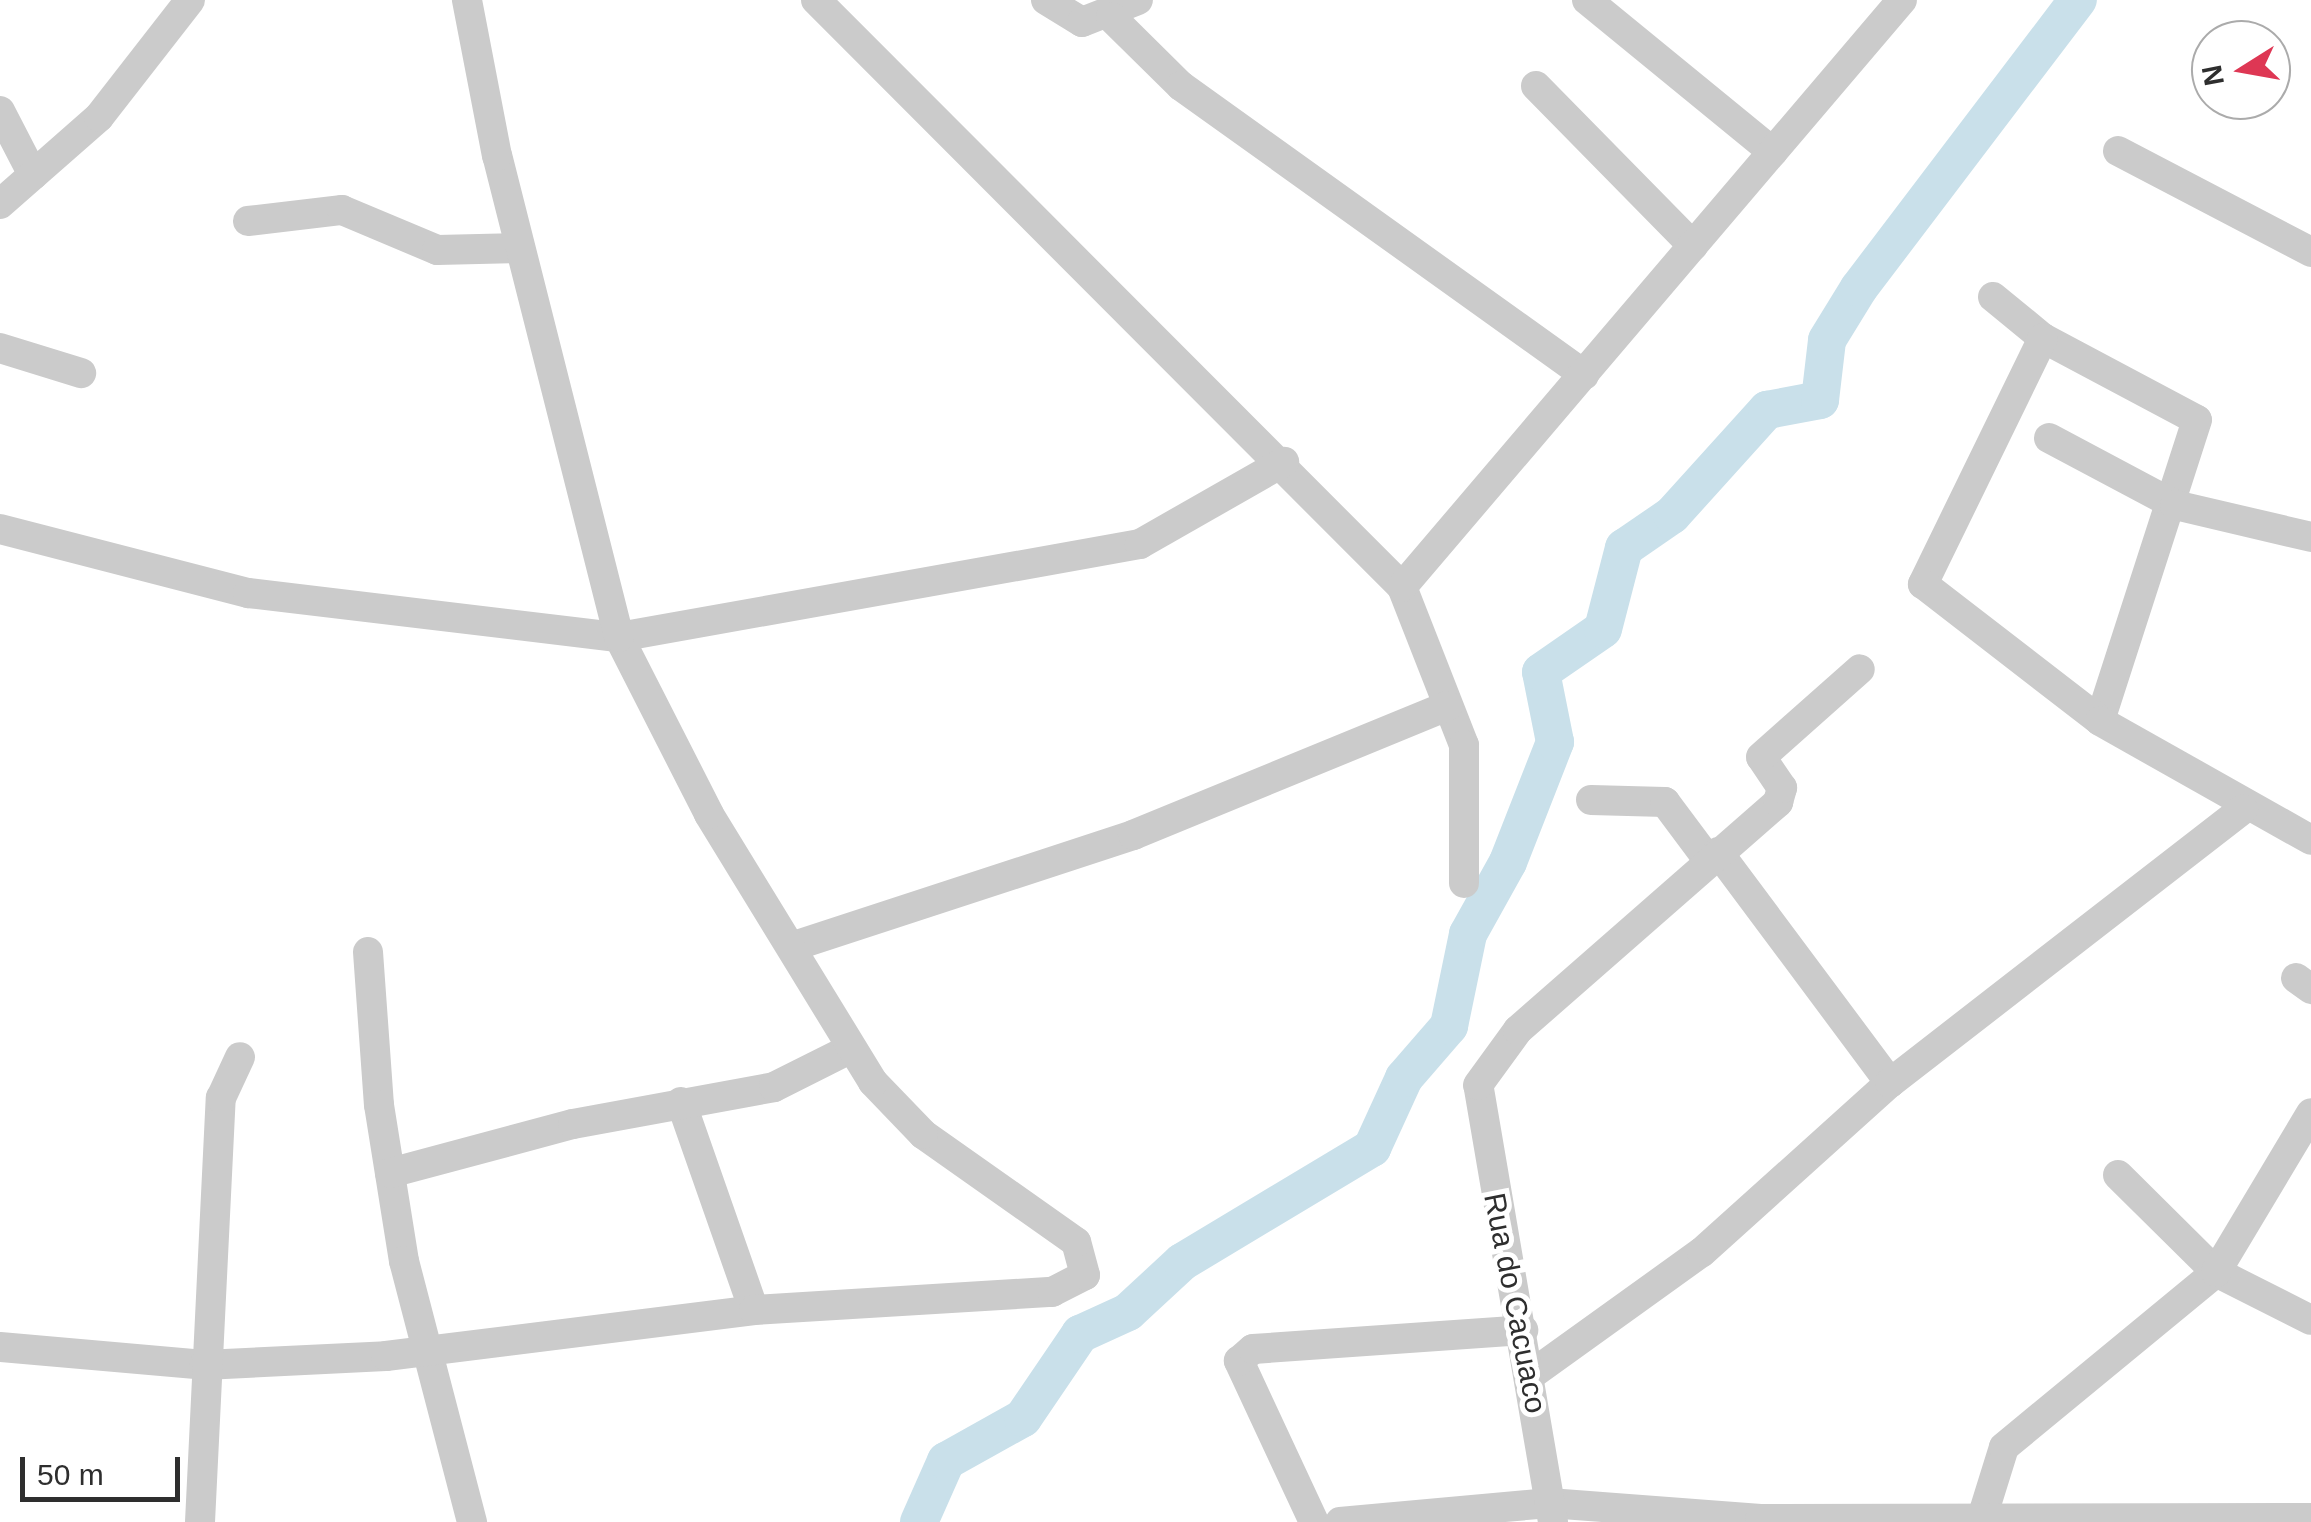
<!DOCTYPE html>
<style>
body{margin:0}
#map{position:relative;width:2311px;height:1522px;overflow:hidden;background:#fff;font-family:Arial,sans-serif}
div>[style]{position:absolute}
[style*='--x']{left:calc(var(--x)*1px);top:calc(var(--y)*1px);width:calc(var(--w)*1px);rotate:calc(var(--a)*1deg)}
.river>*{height:38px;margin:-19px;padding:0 19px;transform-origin:19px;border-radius:19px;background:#c9e0ea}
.minor>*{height:30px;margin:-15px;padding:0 15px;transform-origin:15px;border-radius:15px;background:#cbcbcb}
span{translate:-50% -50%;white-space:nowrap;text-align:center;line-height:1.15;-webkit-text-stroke:10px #fff;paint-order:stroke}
.street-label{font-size:30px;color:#2e2e2e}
.north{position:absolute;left:2191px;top:20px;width:100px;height:100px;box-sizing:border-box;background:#fff;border:2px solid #ababab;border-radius:50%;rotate:259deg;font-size:28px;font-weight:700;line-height:40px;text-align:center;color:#2e2e2e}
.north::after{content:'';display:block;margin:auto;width:35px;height:45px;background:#de3754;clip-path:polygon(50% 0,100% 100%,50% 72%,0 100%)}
.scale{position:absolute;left:20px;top:1457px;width:160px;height:45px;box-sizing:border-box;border:5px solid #2e2e2e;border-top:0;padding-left:12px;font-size:30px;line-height:35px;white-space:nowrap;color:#2e2e2e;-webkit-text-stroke:8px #fff;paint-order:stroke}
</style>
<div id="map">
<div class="river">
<i style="--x:919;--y:1522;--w:67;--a:-66.1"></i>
<i style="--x:946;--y:1461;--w:88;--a:-29.2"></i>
<i style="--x:1023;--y:1418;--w:102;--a:-55.8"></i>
<i style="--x:1080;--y:1334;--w:53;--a:-24.6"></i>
<i style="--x:1128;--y:1312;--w:74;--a:-42.8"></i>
<i style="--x:1182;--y:1262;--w:222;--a:-31"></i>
<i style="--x:1372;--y:1148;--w:77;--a:-65.4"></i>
<i style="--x:1404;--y:1078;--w:69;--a:-49.1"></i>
<i style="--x:1449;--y:1026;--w:94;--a:-78.3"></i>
<i style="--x:1468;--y:934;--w:82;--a:-60.9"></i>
<i style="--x:1508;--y:862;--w:129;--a:-68.6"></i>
<i style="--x:1555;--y:742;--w:71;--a:-101.3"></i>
<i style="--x:1541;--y:672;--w:75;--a:-34.7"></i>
<i style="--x:1603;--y:629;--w:84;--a:-75.5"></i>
<i style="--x:1624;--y:548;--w:58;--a:-34.5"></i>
<i style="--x:1672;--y:515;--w:142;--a:-47.9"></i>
<i style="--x:1767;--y:410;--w:54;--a:-10.7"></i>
<i style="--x:1820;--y:400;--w:60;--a:-83.3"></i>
<i style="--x:1827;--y:340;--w:61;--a:-58.4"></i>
<i style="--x:1859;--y:288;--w:362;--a:-52.8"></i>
</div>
<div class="minor">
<i style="--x:816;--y:0;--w:829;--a:45.05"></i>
<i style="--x:1402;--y:587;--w:170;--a:68.6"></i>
<i style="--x:1464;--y:745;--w:138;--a:90"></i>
<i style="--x:1046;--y:0;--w:42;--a:31.4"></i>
<i style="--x:1082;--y:22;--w:60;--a:-21.4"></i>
<i style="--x:1587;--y:0;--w:240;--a:39.3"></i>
<i style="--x:1111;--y:17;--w:98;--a:44.6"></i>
<i style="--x:1181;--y:86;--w:496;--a:35.6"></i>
<i style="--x:1536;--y:86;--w:224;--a:45.5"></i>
<i style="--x:0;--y:111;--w:72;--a:62.7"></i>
<i style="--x:2118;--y:151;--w:218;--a:27.6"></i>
<i style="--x:0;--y:204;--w:132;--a:-41.3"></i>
<i style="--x:99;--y:117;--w:148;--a:-52.1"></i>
<i style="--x:248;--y:221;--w:95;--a:-6.7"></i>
<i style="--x:342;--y:210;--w:103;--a:22.8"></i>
<i style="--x:437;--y:250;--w:82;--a:-1.4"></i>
<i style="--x:1993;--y:297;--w:65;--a:39.4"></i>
<i style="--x:2043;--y:338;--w:174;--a:28"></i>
<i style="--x:2197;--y:420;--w:316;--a:107.9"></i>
<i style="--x:2043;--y:338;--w:274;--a:116"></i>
<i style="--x:1923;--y:584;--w:224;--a:37.7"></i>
<i style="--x:2100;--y:721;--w:242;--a:29.4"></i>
<i style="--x:0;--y:348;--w:85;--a:17.2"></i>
<i style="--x:2049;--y:438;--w:143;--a:28"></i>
<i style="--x:2175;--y:505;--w:140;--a:13.2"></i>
<i style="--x:0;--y:529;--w:256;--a:14.5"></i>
<i style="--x:248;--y:593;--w:374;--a:6.8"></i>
<i style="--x:619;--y:637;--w:529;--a:-10.12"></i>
<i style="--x:1140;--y:544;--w:166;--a:-29.7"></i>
<i style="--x:1402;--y:587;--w:771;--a:-49.58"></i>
<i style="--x:1591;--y:800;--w:74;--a:1.5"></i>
<i style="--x:1665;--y:802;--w:74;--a:53.3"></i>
<i style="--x:1718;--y:852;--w:288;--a:53.3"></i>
<i style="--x:794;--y:946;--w:357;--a:-18.1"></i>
<i style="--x:1133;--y:835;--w:340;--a:-22.3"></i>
<i style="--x:368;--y:952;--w:153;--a:85.9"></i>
<i style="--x:379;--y:1105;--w:158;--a:80.9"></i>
<i style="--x:404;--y:1261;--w:270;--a:75.4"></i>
<i style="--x:2296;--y:978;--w:19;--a:36"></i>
<i style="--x:681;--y:1102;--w:220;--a:70.7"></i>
<i style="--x:390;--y:1173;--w:189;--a:-15"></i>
<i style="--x:573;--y:1124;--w:204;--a:-10.4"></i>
<i style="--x:774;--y:1087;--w:85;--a:-26.6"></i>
<i style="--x:2118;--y:1175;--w:138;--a:44.7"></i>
<i style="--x:2216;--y:1272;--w:106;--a:26.8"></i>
<i style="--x:0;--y:1347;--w:205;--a:5"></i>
<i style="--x:204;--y:1365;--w:182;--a:-2.8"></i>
<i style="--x:386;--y:1356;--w:371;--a:-7.1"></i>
<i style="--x:754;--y:1310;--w:299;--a:-3.5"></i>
<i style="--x:1052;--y:1292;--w:37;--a:-27"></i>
<i style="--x:1085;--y:1275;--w:34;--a:-105"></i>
<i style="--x:1076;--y:1242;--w:187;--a:-144.8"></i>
<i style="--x:923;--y:1134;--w:72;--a:-133.9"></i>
<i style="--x:873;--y:1082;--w:314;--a:-121.5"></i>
<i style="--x:709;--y:814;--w:199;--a:-117"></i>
<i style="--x:619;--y:637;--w:496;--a:-104.2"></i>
<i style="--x:497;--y:156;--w:159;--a:-100.9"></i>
<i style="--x:1532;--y:1374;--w:209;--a:-35.7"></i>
<i style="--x:1702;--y:1252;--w:253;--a:-42"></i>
<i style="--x:1890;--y:1083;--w:447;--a:-37.8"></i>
<i style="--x:1981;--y:1521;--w:77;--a:-72.7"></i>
<i style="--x:2004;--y:1447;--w:275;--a:-39.5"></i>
<i style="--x:2216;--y:1272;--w:185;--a:-59.1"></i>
<i style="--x:200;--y:1522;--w:425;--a:-87.2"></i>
<i style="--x:221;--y:1098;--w:45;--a:-65.1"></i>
<i style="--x:1314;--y:1522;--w:178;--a:-115"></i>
<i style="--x:1239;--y:1361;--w:18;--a:-41"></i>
<i style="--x:1253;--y:1349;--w:271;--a:-4"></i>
<i style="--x:1340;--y:1522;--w:210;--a:-5.2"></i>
<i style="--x:1549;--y:1503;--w:212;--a:4.3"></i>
<i style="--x:1760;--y:1519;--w:551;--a:-0.1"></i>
<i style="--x:1553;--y:1522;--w:443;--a:-99.7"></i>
<i style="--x:1478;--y:1085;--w:68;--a:-54"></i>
<i style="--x:1518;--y:1030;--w:346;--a:-41.2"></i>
<i style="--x:1778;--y:802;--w:15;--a:-74"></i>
<i style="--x:1782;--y:788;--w:37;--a:-124"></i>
<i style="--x:1761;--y:757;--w:132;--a:-41.6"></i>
</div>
<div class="street-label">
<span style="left:1515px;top:1303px;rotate:79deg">Rua do Cacuaco</span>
</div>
<div class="north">N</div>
<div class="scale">50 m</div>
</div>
